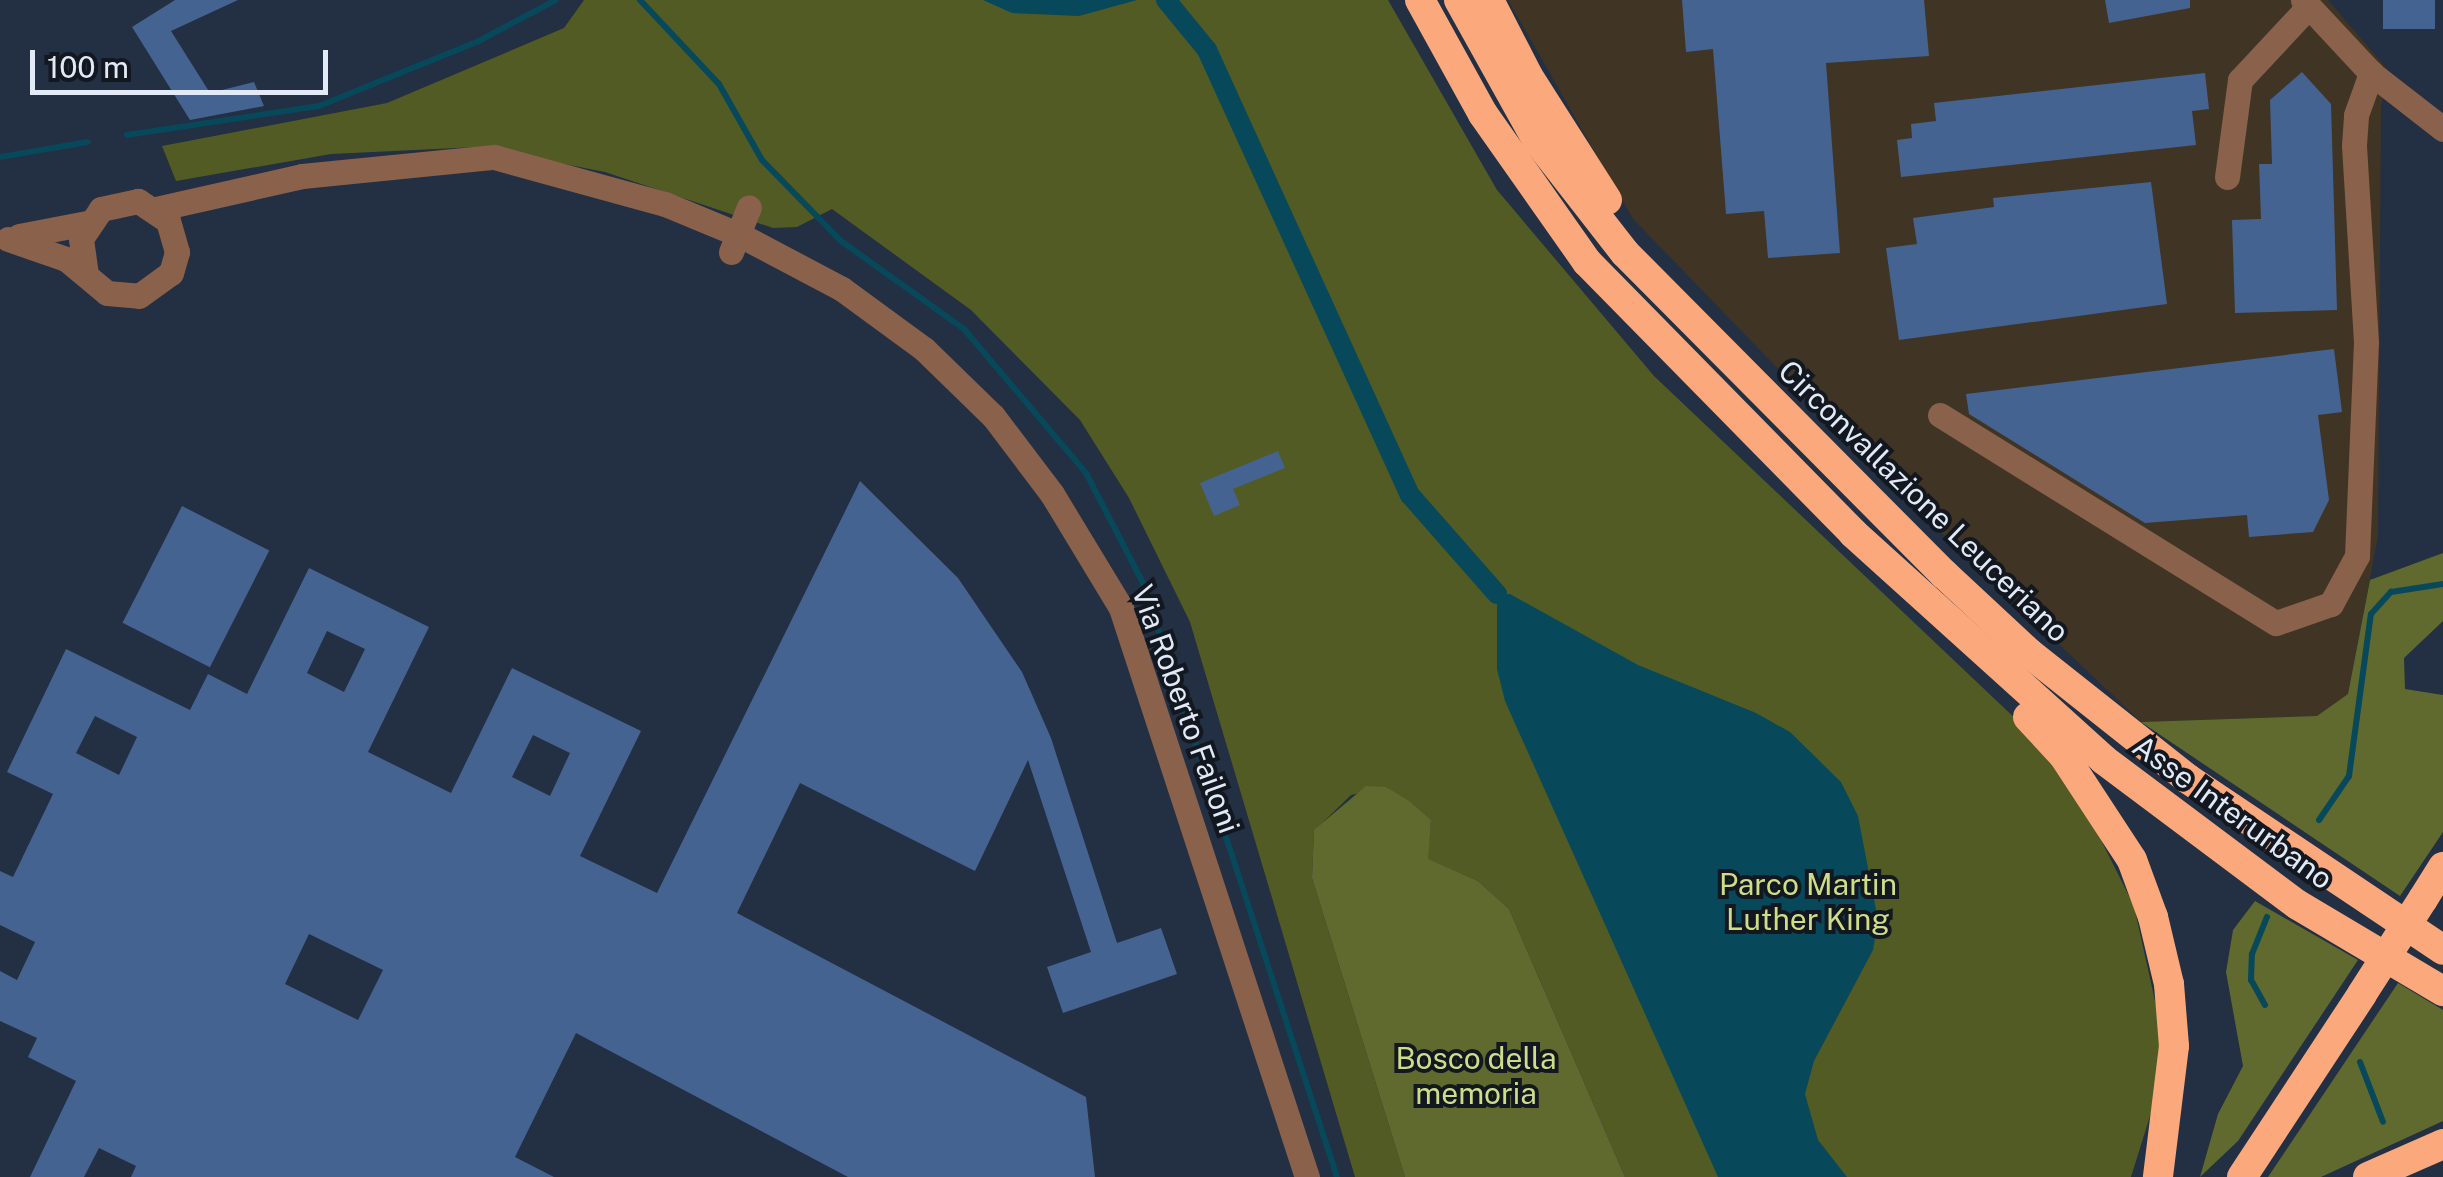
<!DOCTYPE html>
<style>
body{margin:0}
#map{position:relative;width:2443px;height:1177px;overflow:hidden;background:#232f42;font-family:"Public Sans",sans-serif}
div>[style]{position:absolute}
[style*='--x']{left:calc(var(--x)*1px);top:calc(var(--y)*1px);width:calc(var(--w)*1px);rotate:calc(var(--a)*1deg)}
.industrial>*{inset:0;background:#403425}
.green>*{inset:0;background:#525b23}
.forest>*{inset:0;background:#606a2f}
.water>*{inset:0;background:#07485a}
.stream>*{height:6px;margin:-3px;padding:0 3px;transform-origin:3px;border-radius:3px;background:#07485a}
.canal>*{height:20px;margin:-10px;padding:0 10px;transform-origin:10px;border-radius:10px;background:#07485a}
.building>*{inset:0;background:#446391;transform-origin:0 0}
.minor>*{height:25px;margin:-12.5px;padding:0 12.5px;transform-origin:12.5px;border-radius:12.5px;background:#8a614a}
.highway>*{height:30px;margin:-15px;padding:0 15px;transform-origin:15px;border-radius:15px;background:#fba97c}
.highway-bridge>*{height:30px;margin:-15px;padding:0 15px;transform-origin:15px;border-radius:15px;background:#fba97c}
span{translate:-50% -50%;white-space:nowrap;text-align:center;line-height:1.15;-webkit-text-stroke:8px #121720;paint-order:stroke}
.street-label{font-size:30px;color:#e1eaf6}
.park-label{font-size:30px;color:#cede87}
.scale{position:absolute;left:30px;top:50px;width:298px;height:45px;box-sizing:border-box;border:5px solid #e1eaf6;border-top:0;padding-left:12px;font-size:30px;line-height:35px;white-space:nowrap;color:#e1eaf6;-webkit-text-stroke:8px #121720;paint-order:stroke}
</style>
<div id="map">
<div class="industrial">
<i style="clip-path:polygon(1508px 0,2328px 0,2388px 70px,2381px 107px,2378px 536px,2348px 694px,2317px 716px,2141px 722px,1886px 480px,1633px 219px)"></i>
</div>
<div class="green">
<i style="clip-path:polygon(584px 0,1388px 0,1497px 190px,1654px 376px,2040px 742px,2091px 820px,2134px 906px,2161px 1028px,2155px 1100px,2131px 1177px,1625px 1177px,1509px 909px,1478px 881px,1427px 859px,1431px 820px,1386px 787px,1351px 795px,1314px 831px,1312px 878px,1405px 1177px,1355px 1177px,1190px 622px,1129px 498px,1080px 420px,971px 310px,832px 209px,797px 227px,773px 228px,605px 172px,478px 147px,331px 154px,176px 181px,162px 146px,387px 103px,564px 28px)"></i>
</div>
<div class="forest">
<i style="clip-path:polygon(2443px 553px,2443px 621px,2404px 658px,2405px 689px,2443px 695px,2443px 832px,2400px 896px,2141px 722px,2317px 716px,2348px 694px,2370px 580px)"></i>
<i style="clip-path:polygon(1366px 786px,1386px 787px,1409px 801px,1431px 820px,1428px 859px,1478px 881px,1509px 909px,1625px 1177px,1405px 1177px,1312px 878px,1314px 830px)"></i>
<i style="clip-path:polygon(2255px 901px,2358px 960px,2238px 1141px,2200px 1177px,2218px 1114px,2243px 1066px,2226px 972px,2233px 930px)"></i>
<i style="clip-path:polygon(2398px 983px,2443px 1010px,2443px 1121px,2321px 1177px,2268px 1177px)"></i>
</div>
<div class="water">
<i style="clip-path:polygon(983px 0,1137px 0,1079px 16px,1012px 13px)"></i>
<i style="clip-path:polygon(1497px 594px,1510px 594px,1638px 665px,1756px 713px,1790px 732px,1841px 782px,1858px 816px,1878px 920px,1873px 950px,1814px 1061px,1805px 1094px,1818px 1140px,1847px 1177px,1718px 1177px,1505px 701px,1497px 669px)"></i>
</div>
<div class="stream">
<i style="--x:640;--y:0;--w:115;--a:46.8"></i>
<i style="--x:719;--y:84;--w:87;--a:60.5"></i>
<i style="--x:762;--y:160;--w:113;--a:45.7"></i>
<i style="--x:841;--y:241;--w:151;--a:35.6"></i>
<i style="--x:964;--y:329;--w:189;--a:49.7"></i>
<i style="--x:1086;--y:473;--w:124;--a:62.6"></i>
<i style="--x:1143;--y:583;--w:625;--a:71.91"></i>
<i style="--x:127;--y:135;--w:194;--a:-8.6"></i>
<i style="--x:319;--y:106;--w:170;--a:-22.1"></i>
<i style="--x:477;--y:42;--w:89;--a:-28"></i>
<i style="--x:0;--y:157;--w:89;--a:-9.7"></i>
<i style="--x:2319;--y:820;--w:53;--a:-55.7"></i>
<i style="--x:2349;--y:776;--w:163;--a:-82.3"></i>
<i style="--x:2371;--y:614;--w:30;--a:-48"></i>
<i style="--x:2391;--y:592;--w:53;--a:-8.7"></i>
<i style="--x:2265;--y:1005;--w:29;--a:-119"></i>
<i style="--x:2251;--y:980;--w:26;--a:-88"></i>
<i style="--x:2252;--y:954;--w:40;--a:-68"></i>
<i style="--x:2360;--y:1062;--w:64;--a:69"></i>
</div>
<div class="canal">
<i style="--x:1166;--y:0;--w:65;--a:50.6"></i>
<i style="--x:1207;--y:50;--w:489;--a:65.5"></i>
<i style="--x:1410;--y:495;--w:132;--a:48.7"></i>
</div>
<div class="building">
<i style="clip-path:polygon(175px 0,238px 0,171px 31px,210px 93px,254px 82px,264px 106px,190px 120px,132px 27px)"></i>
<i style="clip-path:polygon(1682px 0,1924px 0,1929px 56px,1826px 63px,1840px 253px,1768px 258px,1764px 211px,1726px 214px,1713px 49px,1686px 52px)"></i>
<i style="clip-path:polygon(2105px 0,2190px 0,2190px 8px,2109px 23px)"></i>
<i style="left:2383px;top:0;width:52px;height:29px"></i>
<i style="clip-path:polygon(2302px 72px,2331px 104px,2337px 310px,2235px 313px,2232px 220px,2261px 219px,2259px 164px,2272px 164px,2270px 100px)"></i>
<i style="clip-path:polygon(2205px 73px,2209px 109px,2192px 111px,2196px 145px,1901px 177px,1897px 140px,1912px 138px,1911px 124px,1936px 121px,1934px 103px)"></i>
<i style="clip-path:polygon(2151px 182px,2167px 304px,1899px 340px,1886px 248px,1917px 244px,1913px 218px,1994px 207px,1993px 198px)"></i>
<i style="clip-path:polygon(2334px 349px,2342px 412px,2318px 415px,2329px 500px,2313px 532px,2249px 537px,2247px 515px,2145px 523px,1969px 414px,1966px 394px)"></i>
<i style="clip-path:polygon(1278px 451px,1285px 468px,1233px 489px,1240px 505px,1214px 516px,1200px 483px)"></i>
<i style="clip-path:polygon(evenodd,860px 481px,958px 578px,1022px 672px,1051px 738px,1117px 943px,1161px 928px,1177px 974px,1063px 1013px,1047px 967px,1091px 952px,1028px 760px,975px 871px,800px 783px,737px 913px,1086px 1097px,1095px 1177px,848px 1177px,576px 1033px,515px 1157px,554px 1177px,131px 1177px,136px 1166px,99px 1148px,84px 1177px,30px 1177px,76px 1081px,28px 1057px,37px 1038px,0 1021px,0 971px,17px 980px,35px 942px,0 925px,0 871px,13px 877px,53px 794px,7px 772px,66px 649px,190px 710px,208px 674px,247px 694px,309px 568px,429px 627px,368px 752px,451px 793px,512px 668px,641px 731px,580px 856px,657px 893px,860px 481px,327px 631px,365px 649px,344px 692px,307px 673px,327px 631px,860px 481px,95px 716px,137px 737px,119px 775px,76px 753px,95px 716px,860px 481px,533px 735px,570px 753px,550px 796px,512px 777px,533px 735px,860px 481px,309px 934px,383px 970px,358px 1020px,285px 984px,309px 934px)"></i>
<i style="left:182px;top:506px;width:98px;height:131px;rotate:27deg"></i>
</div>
<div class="minor">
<i style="--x:2303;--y:0;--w:100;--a:47"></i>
<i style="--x:2371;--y:73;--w:91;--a:37.9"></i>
<i style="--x:2227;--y:177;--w:98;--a:-82.4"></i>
<i style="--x:2240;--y:80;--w:100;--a:-47"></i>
<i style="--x:156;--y:209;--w:150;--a:-12.7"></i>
<i style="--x:302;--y:176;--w:193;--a:-5.7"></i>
<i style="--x:494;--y:157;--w:177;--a:15.4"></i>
<i style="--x:665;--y:204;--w:81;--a:22.5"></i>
<i style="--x:740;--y:235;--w:115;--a:27.9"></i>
<i style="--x:842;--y:289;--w:102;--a:36.2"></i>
<i style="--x:924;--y:349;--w:96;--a:44.2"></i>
<i style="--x:993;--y:416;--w:98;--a:52.9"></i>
<i style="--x:1052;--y:494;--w:133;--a:58.8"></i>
<i style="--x:1121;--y:608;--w:599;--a:71.9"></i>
<i style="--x:19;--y:236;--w:69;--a:-10.8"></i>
<i style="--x:8;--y:239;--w:61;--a:19"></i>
<i style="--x:66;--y:259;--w:53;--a:39.7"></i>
<i style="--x:107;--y:293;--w:32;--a:5"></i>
<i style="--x:139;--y:296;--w:39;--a:-36"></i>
<i style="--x:171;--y:273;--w:22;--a:-74"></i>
<i style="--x:177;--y:252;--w:32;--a:-106"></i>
<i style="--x:168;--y:221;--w:36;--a:-146"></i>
<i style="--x:138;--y:201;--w:38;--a:168"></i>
<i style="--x:101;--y:209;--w:36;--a:124"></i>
<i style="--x:81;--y:239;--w:35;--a:82"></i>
<i style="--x:731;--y:252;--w:48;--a:-68.2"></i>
<i style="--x:1940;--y:415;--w:395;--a:31.8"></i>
<i style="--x:2276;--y:623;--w:58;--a:-19.1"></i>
<i style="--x:2331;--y:604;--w:55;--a:-61.6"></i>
<i style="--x:2357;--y:556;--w:214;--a:-87.6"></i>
<i style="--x:2366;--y:342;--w:197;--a:-93.5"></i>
<i style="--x:2354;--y:145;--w:30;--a:-86"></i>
<i style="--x:2356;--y:115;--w:45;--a:-70.3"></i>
</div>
<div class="highway">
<i style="--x:1420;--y:0;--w:130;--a:61.1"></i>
<i style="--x:1483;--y:114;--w:181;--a:54.9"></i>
<i style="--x:1587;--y:262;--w:380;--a:45.5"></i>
<i style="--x:1853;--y:533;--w:338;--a:42.1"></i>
<i style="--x:2104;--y:760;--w:242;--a:36.8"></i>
<i style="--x:2298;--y:905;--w:169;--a:30.7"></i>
<i style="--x:1459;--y:0;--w:160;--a:60.9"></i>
<i style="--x:1537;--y:140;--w:143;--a:52.1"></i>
<i style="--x:1625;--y:253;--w:453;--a:45.2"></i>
<i style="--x:1944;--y:574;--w:116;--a:42.9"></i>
<i style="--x:2029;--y:653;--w:203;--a:38.4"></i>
<i style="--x:2188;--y:779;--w:307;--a:33.8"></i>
<i style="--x:1489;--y:0;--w:85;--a:62.8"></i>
<i style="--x:1528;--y:76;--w:147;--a:57.5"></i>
<i style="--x:2028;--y:717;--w:53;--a:47.3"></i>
<i style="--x:2064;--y:756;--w:124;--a:56.8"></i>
<i style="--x:2132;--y:860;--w:61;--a:69.8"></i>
<i style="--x:2153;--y:917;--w:69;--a:76.6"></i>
<i style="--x:2169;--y:984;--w:62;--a:85.4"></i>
<i style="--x:2174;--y:1046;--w:132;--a:97"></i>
<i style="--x:2423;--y:899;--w:38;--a:-58"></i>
<i style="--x:2242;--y:1177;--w:219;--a:-56.7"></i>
<i style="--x:2368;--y:1177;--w:82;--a:-23.7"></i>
</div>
<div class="highway-bridge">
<i style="--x:2362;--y:994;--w:113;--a:-57.3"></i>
</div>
<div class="street-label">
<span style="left:1924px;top:501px;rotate:44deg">Circonvallazione Leuceriano</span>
<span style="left:1186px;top:709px;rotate:70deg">Via Roberto Failoni</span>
<span style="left:2233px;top:812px;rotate:36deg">Asse Interurbano</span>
</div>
<div class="park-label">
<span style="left:1808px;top:901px">Parco Martin<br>Luther King</span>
<span style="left:1476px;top:1075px">Bosco della<br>memoria</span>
</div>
<div class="scale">100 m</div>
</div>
